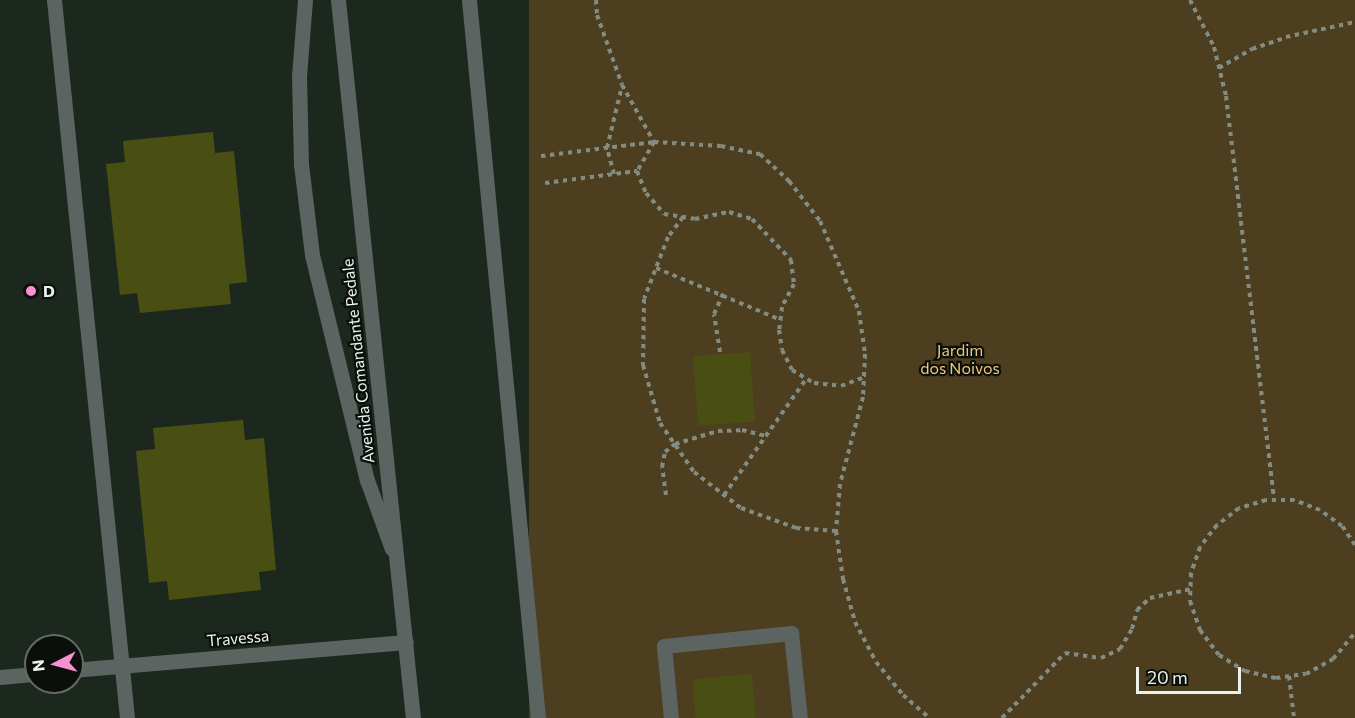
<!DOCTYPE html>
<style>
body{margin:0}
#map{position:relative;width:1355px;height:718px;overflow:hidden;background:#1c281e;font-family:Commissioner,sans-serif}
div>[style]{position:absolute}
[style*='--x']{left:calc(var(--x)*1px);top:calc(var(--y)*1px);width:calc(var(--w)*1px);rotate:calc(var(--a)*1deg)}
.green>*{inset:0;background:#4e3e20;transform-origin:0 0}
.building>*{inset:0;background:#494f13;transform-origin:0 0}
.path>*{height:4px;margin-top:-2px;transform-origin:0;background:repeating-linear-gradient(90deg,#828c83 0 4.5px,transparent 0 9px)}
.service>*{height:15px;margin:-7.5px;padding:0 7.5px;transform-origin:7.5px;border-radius:7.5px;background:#5c6462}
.minor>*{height:15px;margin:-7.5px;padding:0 7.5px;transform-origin:7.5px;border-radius:7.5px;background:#5c6462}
.tertiary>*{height:15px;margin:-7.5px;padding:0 7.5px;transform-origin:7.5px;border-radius:7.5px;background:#5c6462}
.dots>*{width:16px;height:16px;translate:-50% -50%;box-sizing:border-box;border:3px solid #0a0f0b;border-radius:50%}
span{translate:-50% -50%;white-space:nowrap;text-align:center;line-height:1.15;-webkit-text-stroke:4.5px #0a0f0b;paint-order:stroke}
.poi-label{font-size:16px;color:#eaf2eb;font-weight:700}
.left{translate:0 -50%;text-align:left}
.park-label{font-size:16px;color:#f3c776}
.street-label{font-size:16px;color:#eaf2eb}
.north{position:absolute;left:24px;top:634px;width:60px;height:60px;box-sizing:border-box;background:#0a0f0b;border:2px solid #646a65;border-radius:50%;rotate:264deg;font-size:16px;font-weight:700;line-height:24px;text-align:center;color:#eaf2eb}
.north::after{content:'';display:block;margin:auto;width:21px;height:27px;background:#f790ce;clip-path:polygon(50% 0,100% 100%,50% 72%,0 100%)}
.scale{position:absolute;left:1136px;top:667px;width:105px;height:27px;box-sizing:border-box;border:3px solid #eaf2eb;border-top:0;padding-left:8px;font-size:18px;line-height:21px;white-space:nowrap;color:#eaf2eb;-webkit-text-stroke:4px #0a0f0b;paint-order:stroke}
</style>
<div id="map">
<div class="green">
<i style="left:529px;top:0;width:826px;height:722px"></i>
</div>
<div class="building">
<i style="clip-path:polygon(213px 132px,215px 153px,234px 151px,247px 282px,229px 284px,231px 304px,140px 313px,137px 293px,120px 295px,106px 164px,125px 162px,123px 141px)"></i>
<i style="left:750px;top:352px;width:70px;height:57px;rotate:86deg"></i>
<i style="clip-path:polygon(243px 420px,245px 440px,264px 438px,276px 570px,259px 572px,261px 590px,169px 600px,167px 581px,149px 583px,136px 451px,155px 449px,153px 428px)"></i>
<i style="left:752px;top:674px;width:44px;height:60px;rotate:85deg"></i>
</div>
<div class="path">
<i style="--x:596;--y:0;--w:15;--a:86"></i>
<i style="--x:597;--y:15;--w:74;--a:70.3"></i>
<i style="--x:622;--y:85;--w:65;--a:60.7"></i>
<i style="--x:1190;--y:0;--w:53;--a:62.9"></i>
<i style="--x:1214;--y:47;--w:50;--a:76.2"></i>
<i style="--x:1226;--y:96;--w:407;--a:83.2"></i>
<i style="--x:1219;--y:68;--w:38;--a:-30"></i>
<i style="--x:1252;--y:49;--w:36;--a:-19"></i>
<i style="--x:1286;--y:37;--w:71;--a:-12.3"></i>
<i style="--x:654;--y:142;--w:34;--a:120"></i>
<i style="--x:637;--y:171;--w:24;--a:68"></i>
<i style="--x:646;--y:193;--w:28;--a:49"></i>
<i style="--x:664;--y:214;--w:31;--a:9"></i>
<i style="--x:695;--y:219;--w:35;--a:-12"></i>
<i style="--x:729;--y:212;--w:24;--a:17"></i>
<i style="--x:752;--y:219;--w:57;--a:46.4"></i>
<i style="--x:791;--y:260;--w:24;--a:83"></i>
<i style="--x:794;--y:284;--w:26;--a:118"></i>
<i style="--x:782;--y:307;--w:23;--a:97"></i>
<i style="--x:779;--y:330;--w:20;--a:81"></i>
<i style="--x:782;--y:350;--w:22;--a:63"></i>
<i style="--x:792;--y:370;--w:26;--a:31"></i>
<i style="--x:814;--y:383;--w:27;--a:6"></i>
<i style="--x:841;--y:386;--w:25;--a:-21"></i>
<i style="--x:541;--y:156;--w:114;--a:-7.1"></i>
<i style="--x:654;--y:142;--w:67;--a:3.4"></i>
<i style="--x:721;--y:146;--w:40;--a:12"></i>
<i style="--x:760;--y:154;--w:40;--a:43"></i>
<i style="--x:789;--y:181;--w:51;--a:52.2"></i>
<i style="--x:820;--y:221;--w:98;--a:66.6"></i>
<i style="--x:859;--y:311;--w:43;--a:82.1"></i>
<i style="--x:865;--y:354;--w:43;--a:92.7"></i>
<i style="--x:863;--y:397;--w:90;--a:104.8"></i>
<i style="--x:840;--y:484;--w:47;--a:94.9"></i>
<i style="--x:836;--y:531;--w:49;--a:81.7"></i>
<i style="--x:843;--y:579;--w:45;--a:74.4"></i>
<i style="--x:855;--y:622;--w:45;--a:62.3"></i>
<i style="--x:876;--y:662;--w:43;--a:50.7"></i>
<i style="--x:903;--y:695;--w:35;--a:41"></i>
<i style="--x:614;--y:174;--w:27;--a:-105"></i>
<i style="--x:607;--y:148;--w:64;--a:-76.4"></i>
<i style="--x:545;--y:183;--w:93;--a:-7.4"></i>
<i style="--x:683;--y:217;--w:25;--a:127"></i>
<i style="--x:668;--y:237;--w:66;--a:111.2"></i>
<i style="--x:644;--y:299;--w:66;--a:90.9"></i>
<i style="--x:643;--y:365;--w:60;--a:73.7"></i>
<i style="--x:660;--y:423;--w:60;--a:55.2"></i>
<i style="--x:694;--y:472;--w:59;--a:37.5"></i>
<i style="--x:741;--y:508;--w:59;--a:20"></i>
<i style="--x:796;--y:528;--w:40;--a:4.3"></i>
<i style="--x:656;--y:268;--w:135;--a:22.6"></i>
<i style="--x:720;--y:352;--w:38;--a:-99"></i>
<i style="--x:714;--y:314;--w:27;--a:-66"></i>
<i style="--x:666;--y:495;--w:28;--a:-98"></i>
<i style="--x:662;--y:467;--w:15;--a:-79"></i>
<i style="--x:665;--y:452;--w:13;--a:-39"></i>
<i style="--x:675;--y:444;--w:45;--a:-16.8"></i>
<i style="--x:718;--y:431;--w:24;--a:-2"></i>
<i style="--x:742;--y:430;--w:25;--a:14"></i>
<i style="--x:724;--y:495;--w:142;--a:-54.7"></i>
<i style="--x:1355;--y:545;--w:23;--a:-124"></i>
<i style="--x:1342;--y:526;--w:27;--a:-144"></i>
<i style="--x:1320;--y:510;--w:28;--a:-159"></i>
<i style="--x:1294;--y:500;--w:28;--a:180"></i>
<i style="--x:1266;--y:500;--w:28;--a:163"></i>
<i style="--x:1239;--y:508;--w:28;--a:142"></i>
<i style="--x:1217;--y:525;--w:28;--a:128"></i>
<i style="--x:1200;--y:547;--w:28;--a:109"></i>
<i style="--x:1191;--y:573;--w:28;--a:92"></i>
<i style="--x:1190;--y:601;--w:31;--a:71"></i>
<i style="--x:1200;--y:630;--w:31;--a:53"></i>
<i style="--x:1219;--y:655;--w:31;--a:32"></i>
<i style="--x:1245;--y:671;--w:32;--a:13"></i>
<i style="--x:1276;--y:678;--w:30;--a:-8"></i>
<i style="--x:1306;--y:674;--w:31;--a:-29"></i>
<i style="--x:1333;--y:659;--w:34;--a:-50"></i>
<i style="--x:1289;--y:676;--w:42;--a:83.2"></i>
<i style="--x:1002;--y:718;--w:91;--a:-45.9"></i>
<i style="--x:1065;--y:653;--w:36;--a:8"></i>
<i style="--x:1101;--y:658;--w:21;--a:-25"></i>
<i style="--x:1120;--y:649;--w:23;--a:-59"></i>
<i style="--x:1132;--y:629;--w:20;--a:-75"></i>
<i style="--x:1137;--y:610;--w:18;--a:-43"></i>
<i style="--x:1150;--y:598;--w:42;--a:-12.4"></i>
</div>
<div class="service">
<i style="--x:305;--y:0;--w:76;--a:94.5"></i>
<i style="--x:299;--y:76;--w:88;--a:88.7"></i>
<i style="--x:301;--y:164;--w:92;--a:83.1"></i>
<i style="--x:312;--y:255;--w:232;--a:76.3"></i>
<i style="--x:367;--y:480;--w:73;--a:70.1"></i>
<i style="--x:671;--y:718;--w:72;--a:-95.6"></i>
<i style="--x:664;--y:646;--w:128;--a:-5.8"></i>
<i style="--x:791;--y:633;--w:85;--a:84"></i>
</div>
<div class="minor">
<i style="--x:54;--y:0;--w:722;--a:84.19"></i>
<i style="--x:72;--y:670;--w:335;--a:-4.8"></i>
<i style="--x:0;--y:677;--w:36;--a:-5"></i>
</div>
<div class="tertiary">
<i style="--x:338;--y:0;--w:722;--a:84.04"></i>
<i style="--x:469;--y:0;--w:721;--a:84.51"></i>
</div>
<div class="dots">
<i style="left:31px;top:291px;background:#f790ce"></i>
</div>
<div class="poi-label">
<span class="left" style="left:43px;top:291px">D</span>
</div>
<div class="park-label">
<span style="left:960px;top:359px">Jardim<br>dos Noivos</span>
</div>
<div class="street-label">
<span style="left:358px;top:361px;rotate:-96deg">Avenida Comandante Pedale</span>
<span style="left:238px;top:638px;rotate:-5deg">Travessa</span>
</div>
<div class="north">N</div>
<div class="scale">20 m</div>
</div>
